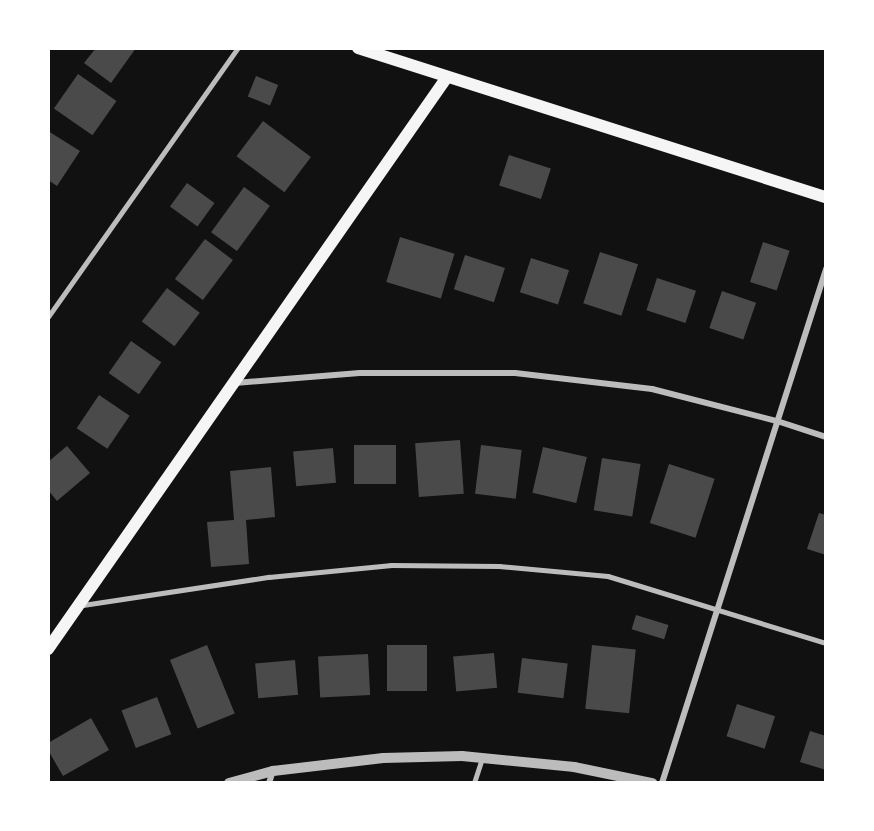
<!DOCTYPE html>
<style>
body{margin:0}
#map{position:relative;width:874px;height:831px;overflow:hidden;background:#111;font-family:Figtree,sans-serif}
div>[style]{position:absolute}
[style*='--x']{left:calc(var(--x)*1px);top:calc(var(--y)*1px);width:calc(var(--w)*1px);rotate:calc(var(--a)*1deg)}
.building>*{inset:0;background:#4a4a4a;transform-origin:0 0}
.service>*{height:4.5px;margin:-2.25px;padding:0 2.25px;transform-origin:2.25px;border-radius:2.25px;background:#bcbcbc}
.minor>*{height:6px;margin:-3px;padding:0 3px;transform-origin:3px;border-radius:3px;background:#bcbcbc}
.tertiary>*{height:10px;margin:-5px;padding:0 5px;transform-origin:5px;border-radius:5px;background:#bcbcbc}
.secondary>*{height:12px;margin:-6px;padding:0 6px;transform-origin:6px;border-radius:6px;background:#f5f5f5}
span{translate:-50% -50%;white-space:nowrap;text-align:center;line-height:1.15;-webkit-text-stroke:4.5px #fff;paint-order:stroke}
.frame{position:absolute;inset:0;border:50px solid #fff;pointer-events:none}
</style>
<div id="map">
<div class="building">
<i style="clip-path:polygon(96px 48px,136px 48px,111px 83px,84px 63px)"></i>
<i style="left:78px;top:74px;width:47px;height:42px;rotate:35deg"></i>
<i style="left:256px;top:76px;width:24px;height:22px;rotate:22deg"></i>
<i style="left:263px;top:121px;width:60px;height:44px;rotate:37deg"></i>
<i style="clip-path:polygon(48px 131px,80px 151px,57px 186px,48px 180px)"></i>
<i style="left:509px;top:155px;width:44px;height:32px;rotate:18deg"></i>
<i style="left:187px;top:183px;width:34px;height:29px;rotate:36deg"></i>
<i style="left:244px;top:187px;width:32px;height:56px;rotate:36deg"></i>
<i style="left:400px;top:237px;width:57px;height:47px;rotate:17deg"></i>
<i style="left:205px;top:239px;width:35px;height:50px;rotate:37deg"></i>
<i style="left:763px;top:242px;width:28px;height:42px;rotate:18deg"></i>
<i style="left:600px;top:252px;width:40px;height:54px;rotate:18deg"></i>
<i style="left:465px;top:255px;width:42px;height:36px;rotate:18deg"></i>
<i style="left:531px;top:258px;width:40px;height:36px;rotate:18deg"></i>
<i style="left:657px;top:278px;width:41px;height:34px;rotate:18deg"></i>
<i style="left:167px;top:288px;width:41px;height:42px;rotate:37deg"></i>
<i style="left:722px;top:291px;width:36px;height:39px;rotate:19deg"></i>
<i style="left:131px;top:341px;width:37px;height:39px;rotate:35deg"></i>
<i style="left:99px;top:395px;width:37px;height:40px;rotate:34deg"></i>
<i style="left:460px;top:440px;width:54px;height:45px;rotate:86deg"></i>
<i style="left:354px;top:445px;width:42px;height:39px"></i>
<i style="left:481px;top:445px;width:41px;height:49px;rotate:7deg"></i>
<i style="clip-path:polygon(67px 446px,90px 473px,57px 501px,48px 490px,48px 462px)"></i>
<i style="left:543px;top:447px;width:45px;height:47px;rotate:13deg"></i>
<i style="left:333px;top:448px;width:35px;height:40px;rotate:85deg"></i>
<i style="left:602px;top:458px;width:39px;height:53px;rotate:9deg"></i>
<i style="left:669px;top:464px;width:48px;height:62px;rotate:18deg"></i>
<i style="clip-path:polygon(271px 467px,275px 517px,246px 520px,249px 564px,211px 567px,207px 522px,234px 520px,230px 471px)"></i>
<i style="clip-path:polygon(819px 513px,826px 515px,826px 555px,807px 549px)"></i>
<i style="left:636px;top:615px;width:34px;height:15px;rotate:17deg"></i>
<i style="left:207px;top:645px;width:74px;height:40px;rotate:68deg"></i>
<i style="left:387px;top:645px;width:40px;height:46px"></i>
<i style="left:592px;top:645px;width:44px;height:64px;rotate:6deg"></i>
<i style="left:494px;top:653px;width:35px;height:41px;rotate:85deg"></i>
<i style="left:368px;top:654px;width:41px;height:50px;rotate:87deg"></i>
<i style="left:522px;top:658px;width:46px;height:35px;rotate:7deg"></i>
<i style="left:295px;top:660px;width:35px;height:40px;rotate:85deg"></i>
<i style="left:157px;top:697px;width:40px;height:38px;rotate:69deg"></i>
<i style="left:737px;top:704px;width:40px;height:34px;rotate:18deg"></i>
<i style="clip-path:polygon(91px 718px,109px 750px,63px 776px,48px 750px,48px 743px)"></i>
<i style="clip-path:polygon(810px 731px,826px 736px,826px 770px,800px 762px)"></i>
</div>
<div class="service">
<i style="--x:48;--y:317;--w:329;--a:-54.8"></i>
<i style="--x:83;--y:605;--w:188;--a:-8.6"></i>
<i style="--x:269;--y:577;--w:123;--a:-5.6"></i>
<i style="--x:391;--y:565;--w:108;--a:0.5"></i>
<i style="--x:499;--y:566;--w:109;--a:5.2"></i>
<i style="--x:608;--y:576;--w:228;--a:17.1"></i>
<i style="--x:474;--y:783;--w:26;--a:-72"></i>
</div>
<div class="minor">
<i style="--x:235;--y:383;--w:125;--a:-4.6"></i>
<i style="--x:360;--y:373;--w:155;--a:0"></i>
<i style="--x:515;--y:373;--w:138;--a:6.7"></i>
<i style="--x:652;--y:389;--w:129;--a:14.4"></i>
<i style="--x:777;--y:421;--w:52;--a:18.1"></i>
<i style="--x:269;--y:783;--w:13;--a:-72"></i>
<i style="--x:662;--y:783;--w:540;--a:-72.3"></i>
</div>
<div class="tertiary">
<i style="--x:229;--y:783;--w:46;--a:-15.3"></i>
<i style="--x:273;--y:771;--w:111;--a:-6.7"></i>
<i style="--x:383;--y:758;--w:79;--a:-1.5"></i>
<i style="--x:462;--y:756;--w:113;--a:5.6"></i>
<i style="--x:574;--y:767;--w:80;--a:11.6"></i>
</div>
<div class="secondary">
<i style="--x:358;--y:48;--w:491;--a:17.7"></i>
<i style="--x:48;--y:649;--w:697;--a:-55.1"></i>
</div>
<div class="frame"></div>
</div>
